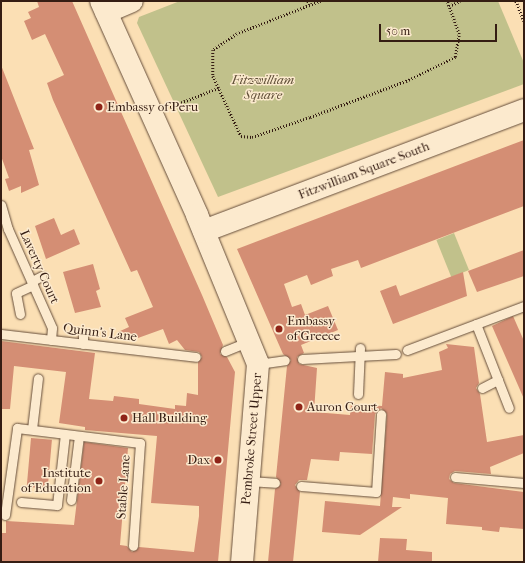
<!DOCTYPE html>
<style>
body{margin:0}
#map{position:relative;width:525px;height:563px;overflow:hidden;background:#fbdfb4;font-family:"IM FELL French Canon",serif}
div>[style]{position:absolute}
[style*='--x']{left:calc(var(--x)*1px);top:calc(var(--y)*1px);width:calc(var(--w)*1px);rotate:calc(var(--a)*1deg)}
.green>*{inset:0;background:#c1c18b;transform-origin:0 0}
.building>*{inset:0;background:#d48e74;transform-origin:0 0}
.path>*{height:2.5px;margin-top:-1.25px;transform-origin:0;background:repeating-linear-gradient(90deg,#351d13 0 1px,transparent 0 3px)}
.roads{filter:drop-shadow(0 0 1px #664e3b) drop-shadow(0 0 1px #664e3b)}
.lane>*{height:9px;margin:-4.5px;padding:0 4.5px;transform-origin:4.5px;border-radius:4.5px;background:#fceace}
.secondary>*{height:22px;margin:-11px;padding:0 11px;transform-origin:11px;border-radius:11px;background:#fceace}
.dots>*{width:11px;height:11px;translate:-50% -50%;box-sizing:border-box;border:2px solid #fceace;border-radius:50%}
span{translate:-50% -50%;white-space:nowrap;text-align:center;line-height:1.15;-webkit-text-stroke:3px #fceace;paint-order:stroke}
.park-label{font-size:13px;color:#5f4e37;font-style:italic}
.poi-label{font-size:13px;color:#351d13}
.left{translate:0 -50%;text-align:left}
.right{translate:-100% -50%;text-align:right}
.street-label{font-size:13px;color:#351d13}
.frame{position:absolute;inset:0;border:2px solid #351d13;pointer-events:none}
.scale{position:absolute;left:379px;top:24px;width:118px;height:18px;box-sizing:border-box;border:2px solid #351d13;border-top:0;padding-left:5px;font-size:12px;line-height:14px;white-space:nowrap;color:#351d13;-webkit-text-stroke:3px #fceace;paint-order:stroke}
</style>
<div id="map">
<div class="green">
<i style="clip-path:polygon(180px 1px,498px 1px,524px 63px,524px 84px,218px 197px,137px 23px,139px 17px)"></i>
<i style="left:454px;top:233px;width:40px;height:19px;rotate:68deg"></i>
</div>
<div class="building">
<i style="clip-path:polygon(37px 1px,72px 1px,202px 295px,223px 345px,220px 354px,227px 357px,235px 372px,218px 562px,1px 562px,1px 533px,6px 533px,6px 521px,74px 525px,84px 442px,128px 448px,120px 545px,127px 546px,132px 552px,139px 547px,194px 552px,199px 516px,199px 506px,151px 503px,157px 436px,85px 430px,85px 427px,59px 423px,66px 372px,14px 366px,10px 409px,1px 409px,1px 341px,95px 353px,89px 399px,113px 401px,114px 396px,139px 399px,139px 404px,175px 409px,175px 405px,186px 406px,187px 393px,198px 395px,198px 362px,202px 357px,199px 352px,185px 350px,177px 340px,169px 344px,163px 329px,138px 338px,118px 332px,129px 327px,125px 318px,153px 307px,137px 270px,131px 272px,53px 100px,47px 83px,64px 75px,45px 34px,32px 40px,24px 21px,31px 18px,28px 12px,39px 7px)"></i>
<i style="clip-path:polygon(1px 65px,34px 149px,29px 150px,39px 185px,21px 193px,21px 186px,9px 191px,5px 179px,9px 178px,1px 156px)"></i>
<i style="clip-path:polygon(524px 140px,524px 206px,361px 268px,358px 260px,331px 269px,333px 276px,311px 285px,307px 275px,284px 284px,292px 307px,301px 304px,305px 315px,328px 306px,338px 330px,301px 345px,304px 353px,297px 357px,299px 364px,317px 368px,314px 412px,350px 415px,351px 404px,382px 406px,385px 372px,403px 374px,403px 378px,442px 370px,439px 352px,448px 348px,446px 344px,474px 347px,479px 383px,476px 388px,480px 394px,487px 442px,524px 435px,524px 453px,490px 467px,491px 474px,455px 471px,450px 474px,449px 479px,454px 483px,524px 492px,524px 529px,500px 527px,499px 532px,482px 530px,482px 527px,446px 524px,448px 498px,410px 494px,410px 499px,393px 497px,392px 507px,402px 507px,360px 535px,322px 532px,325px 501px,380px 506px,387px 414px,381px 408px,375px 414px,372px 454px,340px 452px,339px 461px,311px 459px,307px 480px,299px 480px,295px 485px,300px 492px,293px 562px,268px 562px,275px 489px,281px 484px,276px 477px,287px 366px,291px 360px,283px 354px,237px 249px)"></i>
<i style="clip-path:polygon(54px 218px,61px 235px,74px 229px,80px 244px,46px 259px,35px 226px)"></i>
<i style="clip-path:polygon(524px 250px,524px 276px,477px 292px,468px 271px)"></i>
<i style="clip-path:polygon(93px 264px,100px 289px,96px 291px,101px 307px,75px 313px,63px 272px)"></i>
<i style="clip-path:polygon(463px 272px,467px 296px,393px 324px,380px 291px,396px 285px,400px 296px)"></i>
<i style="clip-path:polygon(513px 316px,524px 341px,524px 399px,492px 326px)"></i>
<i style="left:31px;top:438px;width:21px;height:49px;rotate:5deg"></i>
<i style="clip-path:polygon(380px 538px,407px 539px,406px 550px,432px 552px,432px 562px,378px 562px)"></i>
</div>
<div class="path">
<i style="--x:308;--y:1;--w:4;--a:63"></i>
<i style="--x:321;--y:1;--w:90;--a:158.6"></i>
<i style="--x:237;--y:34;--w:29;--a:146"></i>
<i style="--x:213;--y:50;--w:26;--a:90"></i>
<i style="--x:213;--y:76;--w:66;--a:65"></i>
<i style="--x:241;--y:136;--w:11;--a:5"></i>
<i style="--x:252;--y:137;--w:61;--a:-19"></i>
<i style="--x:310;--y:117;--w:103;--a:-20.6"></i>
<i style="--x:406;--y:81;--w:55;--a:-26.1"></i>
<i style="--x:455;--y:57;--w:23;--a:-80"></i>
<i style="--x:459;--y:34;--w:35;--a:-110"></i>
<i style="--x:516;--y:1;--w:22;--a:68"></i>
<i style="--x:449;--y:6;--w:12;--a:-24"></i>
<i style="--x:170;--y:107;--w:52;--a:-21.6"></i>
</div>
<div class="roads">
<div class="lane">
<i style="--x:1;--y:205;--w:25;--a:74"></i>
<i style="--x:8;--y:229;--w:108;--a:66"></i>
<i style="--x:52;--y:328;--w:12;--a:95"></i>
<i style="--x:32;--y:281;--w:11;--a:-27"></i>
<i style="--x:20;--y:314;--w:21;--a:-101"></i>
<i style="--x:16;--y:293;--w:19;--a:-25"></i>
<i style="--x:476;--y:324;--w:90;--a:68.6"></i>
<i style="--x:1;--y:334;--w:196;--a:6.7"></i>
<i style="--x:83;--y:344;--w:10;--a:-90"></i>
<i style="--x:407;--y:350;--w:125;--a:-20.6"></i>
<i style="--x:225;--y:351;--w:27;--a:-22"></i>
<i style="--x:302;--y:359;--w:94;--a:-3"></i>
<i style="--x:258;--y:364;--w:27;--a:-8"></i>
<i style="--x:482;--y:388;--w:18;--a:-27"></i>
<i style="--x:358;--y:394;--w:46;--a:-87.5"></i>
<i style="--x:32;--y:429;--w:51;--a:-83.3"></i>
<i style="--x:455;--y:477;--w:69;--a:5"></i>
<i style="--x:249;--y:481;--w:26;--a:4"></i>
<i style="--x:301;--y:486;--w:75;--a:4.6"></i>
<i style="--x:376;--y:492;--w:78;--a:-86.3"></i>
<i style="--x:71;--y:500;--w:64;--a:-82.9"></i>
<i style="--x:21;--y:502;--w:36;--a:5"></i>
<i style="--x:57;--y:505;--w:71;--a:-83.6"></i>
<i style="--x:5;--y:515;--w:88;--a:-82.1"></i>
<i style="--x:17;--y:428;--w:124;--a:7"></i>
<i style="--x:140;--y:443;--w:103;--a:93.9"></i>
</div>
<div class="secondary">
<i style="--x:101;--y:1;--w:235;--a:65.8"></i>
<i style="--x:197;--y:215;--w:161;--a:67.7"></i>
<i style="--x:258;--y:364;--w:199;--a:94.6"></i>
<i style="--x:106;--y:12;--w:28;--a:-23"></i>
<i style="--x:204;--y:231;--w:342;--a:-20.7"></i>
</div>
</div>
<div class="dots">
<i style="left:99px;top:107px;background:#8f2418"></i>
<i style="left:279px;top:329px;background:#8f2418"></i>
<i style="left:299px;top:407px;background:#8f2418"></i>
<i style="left:124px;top:418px;background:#8f2418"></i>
<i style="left:218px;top:460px;background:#8f2418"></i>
<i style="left:99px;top:481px;background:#8f2418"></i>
</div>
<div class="park-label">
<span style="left:263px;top:88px">Fitzwilliam<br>Square</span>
</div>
<div class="poi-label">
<span class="left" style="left:107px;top:107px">Embassy of Peru</span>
<span class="left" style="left:287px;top:329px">Embassy<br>of Greece</span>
<span class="left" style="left:307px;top:407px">Auron Court</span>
<span class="left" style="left:132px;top:418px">Hall Building</span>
<span class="right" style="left:210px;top:460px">Dax</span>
<span class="right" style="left:91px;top:481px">Institute<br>of Education</span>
</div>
<div class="street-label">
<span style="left:364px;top:171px;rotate:-21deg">Fitzwilliam Square South</span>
<span style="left:39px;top:267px;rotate:66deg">Laverty Court</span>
<span style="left:100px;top:333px;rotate:7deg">Quinn's Lane</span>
<span style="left:252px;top:439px;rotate:-85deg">Pembroke Street Upper</span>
<span style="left:124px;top:487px;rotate:-86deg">Stable Lane</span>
</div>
<div class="frame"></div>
<div class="scale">50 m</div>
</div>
